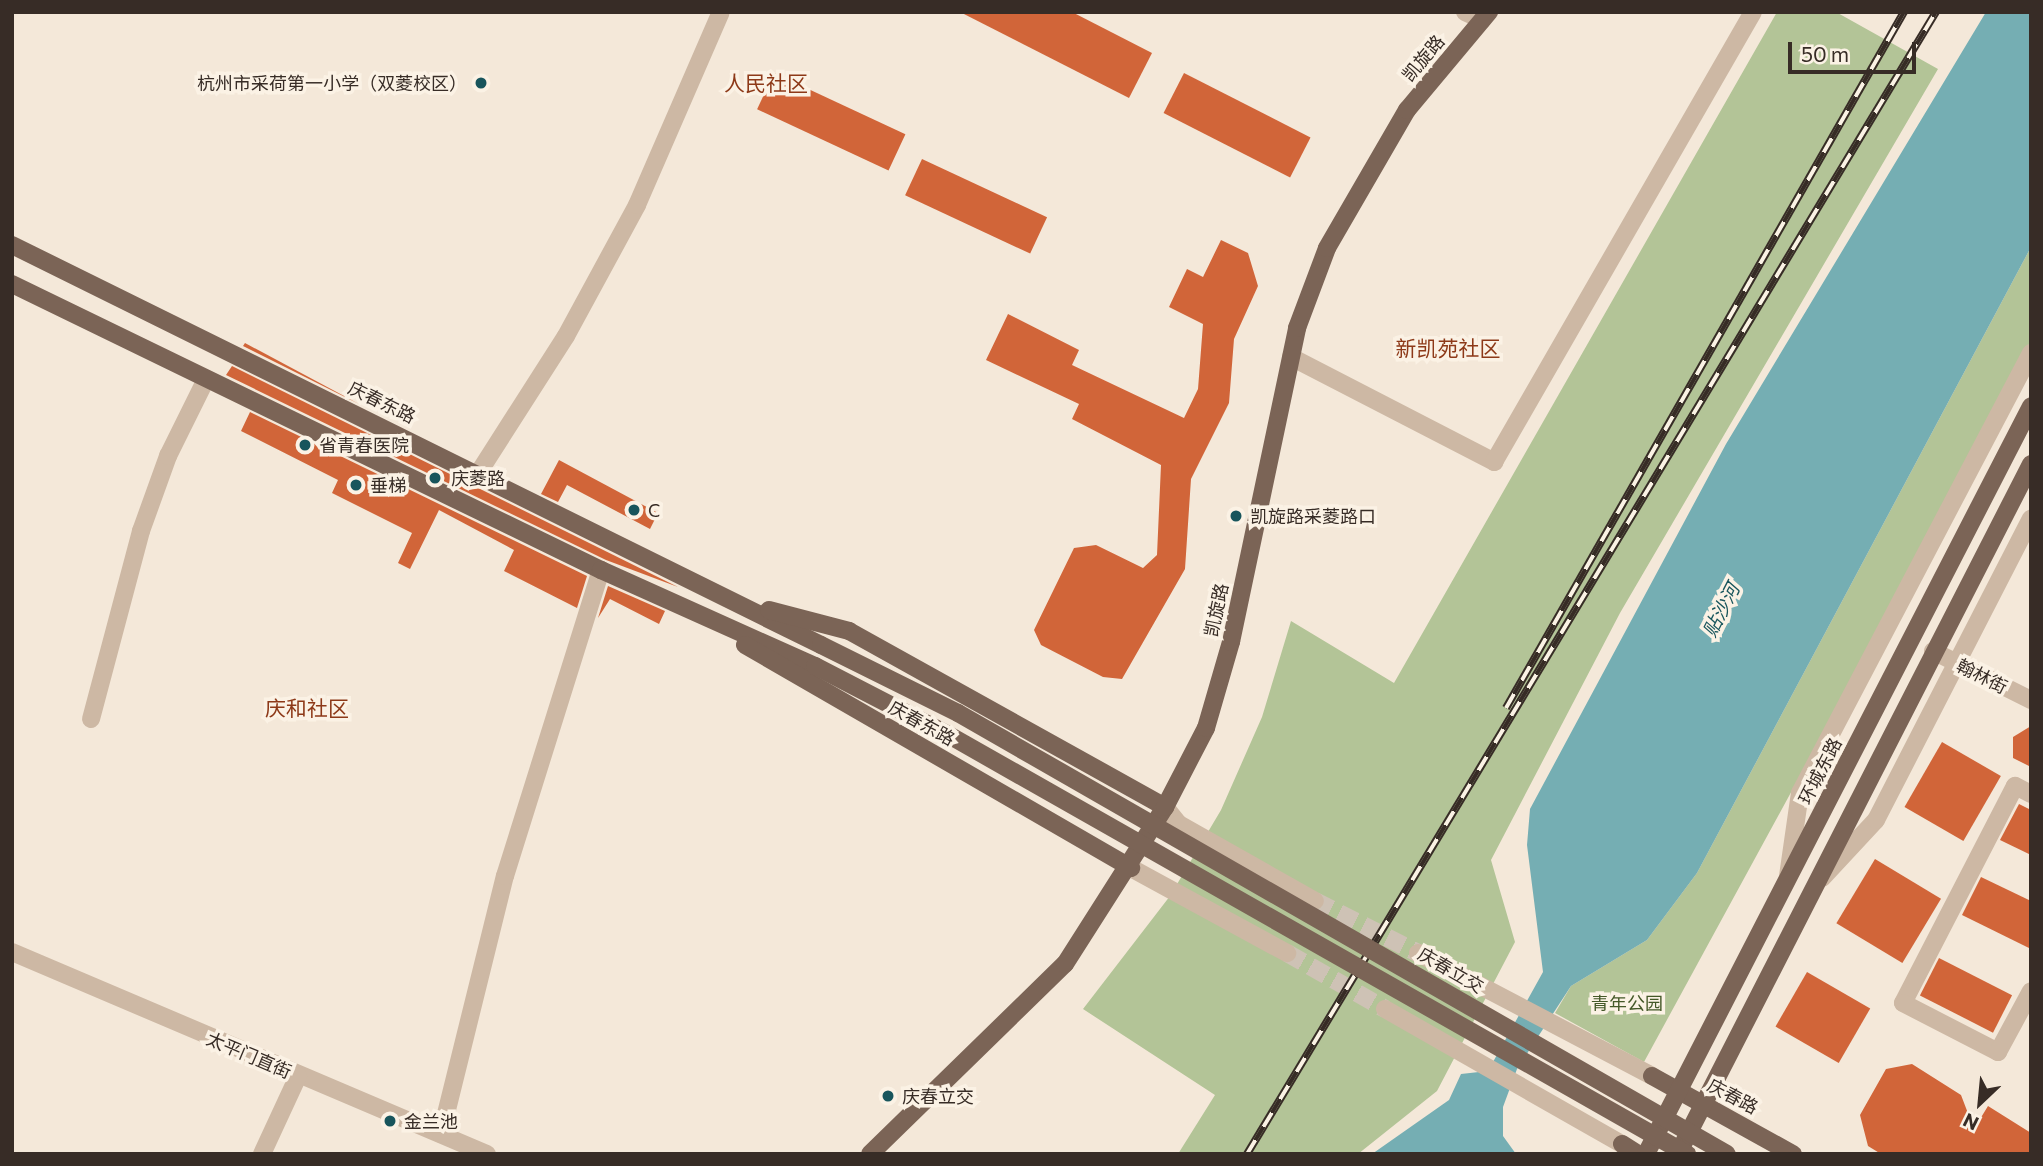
<!DOCTYPE html>
<meta charset="utf-8">
<style>
body{margin:0}
#map{position:relative;width:2043px;height:1166px;overflow:hidden;background:#f4e8d9;font-family:Commissioner,"Noto Sans SC",sans-serif}
div>[style]{position:absolute}
[style*='--x']{left:calc(var(--x)*1px);top:calc(var(--y)*1px);width:calc(var(--w)*1px);rotate:calc(var(--a)*1deg)}
.green>*{inset:0;background:#b3c497}
.water>*{inset:0;background:#75aeb3}
.building>*{inset:0;background:#d16539;transform-origin:0 0}
.minor-tunnel>*{height:18px;margin-top:-9px;transform-origin:0;background:repeating-linear-gradient(90deg,#cec2b5 0 18px,transparent 0 27px)}
.minor>*{height:18px;margin:-9px;padding:0 9px;transform-origin:9px;border-radius:9px;background:#cdb8a4}
.major>*{height:18px;margin:-9px;padding:0 9px;transform-origin:9px;border-radius:9px;background:#7b6456}
.rail>*{height:8px;margin-top:-4px;transform-origin:0;background:repeating-linear-gradient(90deg,#fbf2e5 0 16px,#372c26 0 32px);box-sizing:border-box;border-block:2px solid #372c26}
.major-bridge>*{height:18px;margin:-9px;padding:0 9px;transform-origin:9px;border-radius:9px;background:#7b6456}
.dots>*{width:19px;height:19px;translate:-50% -50%;box-sizing:border-box;border:4px solid #fbf2e5;border-radius:50%}
span{translate:-50% -50%;white-space:nowrap;text-align:center;line-height:1.15;-webkit-text-stroke:7px #fbf2e5;paint-order:stroke}
.street-label{font-size:18px;color:#372c26}
.poi-label{font-size:18px;color:#372c26}
.right{translate:-100% -50%;text-align:right}
.left{translate:0 -50%;text-align:left}
.park-label{font-size:18px;color:#445828}
.water-label{font-size:19px;color:#18555c;font-style:italic}
.quarter-label{font-size:21px;color:#8d3918}
.frame{position:absolute;inset:0;border:14px solid #372c26;pointer-events:none}
.north{position:absolute;left:1945px;top:1068px;width:70px;height:70px;-webkit-text-stroke:5px #fbf2e5;paint-order:stroke;rotate:206deg;font-size:19px;font-weight:700;line-height:28px;text-align:center;color:#372c26}
.north::after{content:'';display:block;margin:auto;width:24px;height:32px;background:#372c26;clip-path:polygon(50% 0,100% 100%,50% 72%,0 100%)}
.scale{position:absolute;left:1788px;top:42px;width:128px;height:32px;box-sizing:border-box;border:4px solid #372c26;border-top:0;padding-left:9px;font-size:21px;line-height:24px;white-space:nowrap;color:#372c26;-webkit-text-stroke:5px #fbf2e5;paint-order:stroke}
</style>
<div id="map">
<div class="green">
<i style="clip-path:polygon(1777px 12px,1836px 12px,1938px 69px,1620px 613px,1491px 860px,1515px 942px,1437px 1091px,1358px 1154px,1178px 1154px,1215px 1095px,1083px 1009px,1170px 896px,1221px 810px,1262px 717px,1291px 621px,1394px 683px)"></i>
<i style="clip-path:polygon(2031px 247px,2031px 352px,1644px 1062px,1555px 1013px,1571px 986px,1647px 940px,1697px 873px)"></i>
</div>
<div class="water">
<i style="clip-path:polygon(1986px 12px,2031px 12px,2031px 247px,1697px 873px,1647px 940px,1571px 986px,1517px 1069px,1503px 1107px,1503px 1136px,1516px 1154px,1372px 1154px,1449px 1100px,1461px 1074px,1488px 1071px,1543px 972px,1527px 845px,1530px 809px,1726px 444px)"></i>
</div>
<div class="building">
<i style="clip-path:polygon(960px 12px,1072px 12px,1152px 53px,1129px 98px)"></i>
<i style="left:774px;top:73px;width:145px;height:40px;rotate:25deg"></i>
<i style="left:1184px;top:73px;width:142px;height:45px;rotate:27deg"></i>
<i style="left:922px;top:159px;width:138px;height:40px;rotate:25deg"></i>
<i style="clip-path:polygon(1221px 240px,1248px 253px,1258px 286px,1234px 339px,1229px 403px,1191px 479px,1185px 569px,1122px 679px,1103px 677px,1041px 645px,1034px 630px,1074px 548px,1096px 545px,1143px 568px,1157px 555px,1161px 465px,1072px 419px,1079px 404px,986px 360px,1008px 314px,1079px 350px,1072px 365px,1184px 418px,1198px 389px,1203px 324px,1169px 307px,1187px 269px,1203px 277px)"></i>
<i style="clip-path:polygon(245px 343px,359px 404px,243px 346px)"></i>
<i style="clip-path:polygon(232px 366px,678px 587px,606px 560px,226px 375px)"></i>
<i style="clip-path:polygon(250px 412px,587px 576px,577px 608px,504px 571px,514px 550px,439px 510px,410px 569px,398px 563px,412px 533px,332px 493px,338px 480px,241px 431px)"></i>
<i style="clip-path:polygon(559px 460px,658px 513px,650px 529px,567px 485px,558px 502px,541px 494px)"></i>
<i style="clip-path:polygon(608px 586px,665px 611px,659px 624px,610px 599px,598px 618px)"></i>
<i style="clip-path:polygon(2031px 726px,2031px 767px,2013px 758px,2013px 737px)"></i>
<i style="left:1942px;top:742px;width:68px;height:75px;rotate:30deg"></i>
<i style="clip-path:polygon(2019px 804px,2031px 810px,2031px 855px,2000px 840px)"></i>
<i style="left:1875px;top:859px;width:77px;height:75px;rotate:31deg"></i>
<i style="clip-path:polygon(1981px 877px,2031px 901px,2031px 949px,1962px 915px)"></i>
<i style="left:1939px;top:958px;width:82px;height:42px;rotate:27deg"></i>
<i style="left:1807px;top:972px;width:73px;height:63px;rotate:30deg"></i>
<i style="clip-path:polygon(1912px 1064px,1961px 1095px,1974px 1129px,1988px 1106px,2031px 1133px,2031px 1154px,1881px 1154px,1868px 1146px,1860px 1115px,1886px 1069px)"></i>
</div>
<div class="minor-tunnel">
<i style="--x:1315;--y:901;--w:115;--a:26.8"></i>
<i style="--x:1287;--y:953;--w:113;--a:29.7"></i>
</div>
<div class="minor">
<i style="--x:1465;--y:12;--w:19;--a:25"></i>
<i style="--x:1291;--y:357;--w:229;--a:27.3"></i>
<i style="--x:1494;--y:462;--w:519;--a:-60.08"></i>
<i style="--x:479;--y:472;--w:161;--a:-57.4"></i>
<i style="--x:566;--y:336;--w:149;--a:-61.5"></i>
<i style="--x:637;--y:205;--w:210;--a:-66.5"></i>
<i style="--x:1933;--y:651;--w:110;--a:26.6"></i>
<i style="--x:91;--y:719;--w:195;--a:-75.1"></i>
<i style="--x:141;--y:531;--w:80;--a:-70.2"></i>
<i style="--x:168;--y:456;--w:86;--a:-63.7"></i>
<i style="--x:2031;--y:794;--w:18;--a:-153"></i>
<i style="--x:2015;--y:786;--w:244;--a:117.3"></i>
<i style="--x:1903;--y:1003;--w:107;--a:27.3"></i>
<i style="--x:1998;--y:1052;--w:69;--a:-61.6"></i>
<i style="--x:1165;--y:807;--w:22;--a:51"></i>
<i style="--x:1179;--y:824;--w:156;--a:29.5"></i>
<i style="--x:1131;--y:868;--w:178;--a:28.6"></i>
<i style="--x:1788;--y:876;--w:84;--a:-81.8"></i>
<i style="--x:1800;--y:793;--w:497;--a:-62.3"></i>
<i style="--x:1822;--y:878;--w:79;--a:-47"></i>
<i style="--x:1876;--y:820;--w:339;--a:-62.8"></i>
<i style="--x:12;--y:952;--w:516;--a:23.04"></i>
<i style="--x:1418;--y:953;--w:264;--a:27.7"></i>
<i style="--x:1385;--y:1009;--w:273;--a:29.7"></i>
<i style="--x:441;--y:1134;--w:266;--a:-76.1"></i>
<i style="--x:505;--y:876;--w:321;--a:-72.6"></i>
<i style="--x:262;--y:1154;--w:86;--a:-65.2"></i>
</div>
<div class="major">
<i style="--x:12;--y:245;--w:902;--a:26.31"></i>
<i style="--x:12;--y:284;--w:655;--a:25.9"></i>
<i style="--x:601;--y:570;--w:235;--a:24.2"></i>
<i style="--x:769;--y:610;--w:83;--a:14.7"></i>
<i style="--x:849;--y:631;--w:362;--a:29.1"></i>
<i style="--x:745;--y:645;--w:446;--a:30"></i>
<i style="--x:1652;--y:1076;--w:161;--a:29"></i>
<i style="--x:1622;--y:1144;--w:19;--a:32"></i>
<i style="--x:1682;--y:1146;--w:766;--a:-62.9"></i>
<i style="--x:870;--y:1154;--w:272;--a:-44.3"></i>
<i style="--x:1065;--y:964;--w:186;--a:-57.5"></i>
<i style="--x:1165;--y:807;--w:89;--a:-62.6"></i>
<i style="--x:1206;--y:728;--w:90;--a:-73.8"></i>
<i style="--x:1231;--y:642;--w:321;--a:-78.1"></i>
<i style="--x:1297;--y:328;--w:85;--a:-69.4"></i>
<i style="--x:1327;--y:248;--w:160;--a:-59.9"></i>
<i style="--x:1407;--y:110;--w:128;--a:-50.1"></i>
<i style="--x:1646;--y:1154;--w:841;--a:-62.76"></i>
</div>
<div class="rail">
<i style="--x:1506;--y:708;--w:802;--a:-60.24"></i>
<i style="--x:1247;--y:1154;--w:1334;--a:-58.9"></i>
</div>
<div class="major-bridge">
<i style="--x:821;--y:645;--w:153;--a:26.4"></i>
<i style="--x:958;--y:713;--w:886;--a:29.83"></i>
<i style="--x:815;--y:666;--w:148;--a:27.3"></i>
<i style="--x:947;--y:734;--w:851;--a:29.58"></i>
</div>
<div class="dots">
<i style="left:481px;top:83px;background:#18555c"></i>
<i style="left:305px;top:445px;background:#18555c"></i>
<i style="left:435px;top:478px;background:#18555c"></i>
<i style="left:356px;top:485px;background:#18555c"></i>
<i style="left:634px;top:510px;background:#18555c"></i>
<i style="left:1236px;top:516px;background:#18555c"></i>
<i style="left:888px;top:1096px;background:#18555c"></i>
<i style="left:390px;top:1121px;background:#18555c"></i>
</div>
<div class="street-label">
<span style="left:1423px;top:58px;rotate:-50deg">凯旋路</span>
<span style="left:382px;top:402px;rotate:26deg">庆春东路</span>
<span style="left:1216px;top:610px;rotate:-78deg">凯旋路</span>
<span style="left:1982px;top:676px;rotate:27deg">翰林街</span>
<span style="left:922px;top:723px;rotate:29deg">庆春东路</span>
<span style="left:1820px;top:771px;rotate:-63deg">环城东路</span>
<span style="left:1451px;top:970px;rotate:30deg">庆春立交</span>
<span style="left:249px;top:1055px;rotate:23deg">太平门直街</span>
<span style="left:1733px;top:1096px;rotate:28deg">庆春路</span>
</div>
<div class="poi-label">
<span class="right" style="left:467px;top:83px">杭州市采荷第一小学（双菱校区）</span>
<span class="left" style="left:319px;top:445px">省青春医院</span>
<span class="left" style="left:451px;top:478px">庆菱路</span>
<span class="left" style="left:370px;top:485px">垂梯</span>
<span class="left" style="left:648px;top:510px">C</span>
<span class="left" style="left:1250px;top:516px">凯旋路采菱路口</span>
<span class="left" style="left:902px;top:1096px">庆春立交</span>
<span class="left" style="left:404px;top:1121px">金兰池</span>
</div>
<div class="park-label">
<span style="left:1627px;top:1003px">青年公园</span>
</div>
<div class="water-label">
<span style="left:1721px;top:610px;rotate:-63deg">贴沙河</span>
</div>
<div class="quarter-label">
<span style="left:766px;top:83px">人民社区</span>
<span style="left:1448px;top:348px">新凯苑社区</span>
<span style="left:307px;top:708px">庆和社区</span>
</div>
<div class="frame"></div>
<div class="north">N</div>
<div class="scale">50 m</div>
</div>
